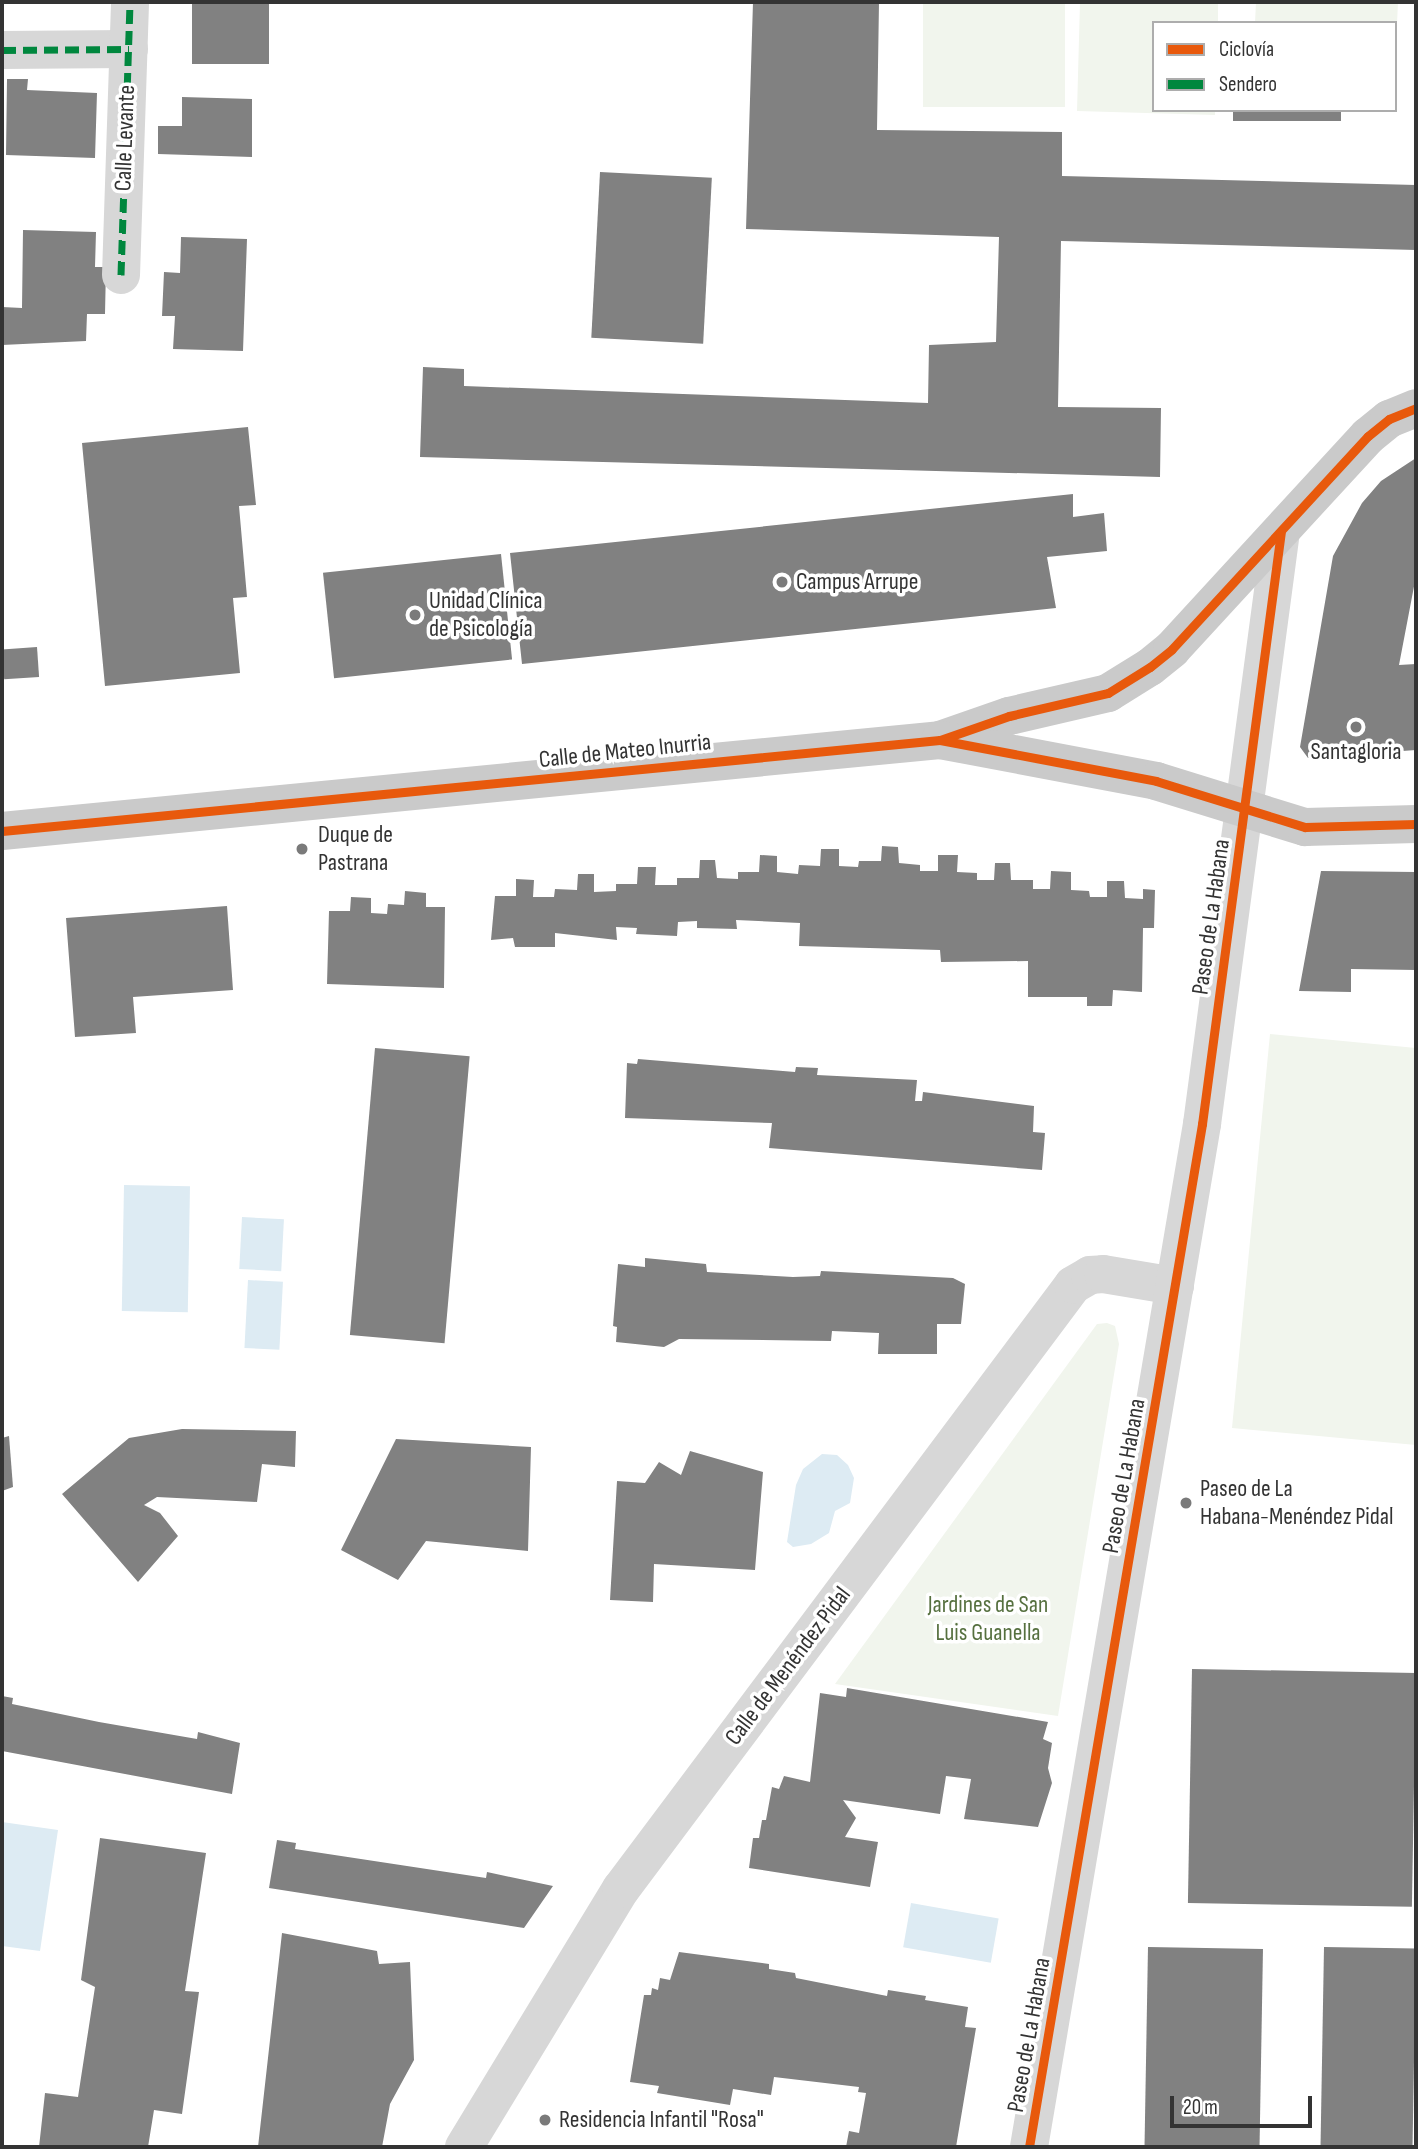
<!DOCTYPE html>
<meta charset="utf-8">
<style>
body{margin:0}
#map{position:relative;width:1418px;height:2149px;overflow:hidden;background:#fff;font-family:"Sofia Sans Condensed",sans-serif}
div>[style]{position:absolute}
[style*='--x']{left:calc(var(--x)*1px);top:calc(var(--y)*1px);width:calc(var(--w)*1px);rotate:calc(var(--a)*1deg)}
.green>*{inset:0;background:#f1f5ed;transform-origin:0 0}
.water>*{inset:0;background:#ddebf3;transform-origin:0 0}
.building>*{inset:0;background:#818181;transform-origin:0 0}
.minor>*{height:38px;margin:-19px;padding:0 19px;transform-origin:19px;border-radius:19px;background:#d7d7d7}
.major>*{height:38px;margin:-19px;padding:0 19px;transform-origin:19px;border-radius:19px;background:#cacaca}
.quiet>*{height:7px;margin-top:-3.5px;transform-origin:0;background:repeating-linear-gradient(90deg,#00873e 0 14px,transparent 0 21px)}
.cycleway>*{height:9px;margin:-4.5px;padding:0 4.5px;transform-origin:4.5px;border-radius:4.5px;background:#e8590c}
.dots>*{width:19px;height:19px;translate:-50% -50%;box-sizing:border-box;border:4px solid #fff;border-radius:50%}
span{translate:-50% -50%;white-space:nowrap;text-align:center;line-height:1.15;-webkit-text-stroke:7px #fff;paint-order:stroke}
.street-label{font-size:24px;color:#333}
.poi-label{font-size:24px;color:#333}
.left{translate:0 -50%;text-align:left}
.park-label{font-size:24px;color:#56703f}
.frame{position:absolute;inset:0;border:4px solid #333;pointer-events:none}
.legend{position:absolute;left:1152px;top:21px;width:245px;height:91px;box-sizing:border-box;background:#fff;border:2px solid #adadad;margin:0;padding:9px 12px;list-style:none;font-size:21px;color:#333}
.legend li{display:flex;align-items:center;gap:14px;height:35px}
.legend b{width:35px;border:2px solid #adadad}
.scale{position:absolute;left:1170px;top:2096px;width:142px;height:32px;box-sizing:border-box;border:4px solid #333;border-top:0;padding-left:9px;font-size:21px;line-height:24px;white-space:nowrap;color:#333;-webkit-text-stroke:5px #fff;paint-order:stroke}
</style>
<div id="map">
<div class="green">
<i style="left:923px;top:2px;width:142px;height:105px"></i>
<i style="clip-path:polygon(1080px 2px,1218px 2px,1218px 23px,1154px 23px,1154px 110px,1215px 110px,1215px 115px,1077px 111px)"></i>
<i style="clip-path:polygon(1256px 2px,1398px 2px,1396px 46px,1395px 23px,1255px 23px)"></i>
<i style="clip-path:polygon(1270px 1034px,1416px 1048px,1416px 1445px,1232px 1428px)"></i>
<i style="clip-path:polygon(1107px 1323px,1115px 1326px,1119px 1344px,1058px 1716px,835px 1684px,1097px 1324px)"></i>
</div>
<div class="water">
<i style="left:124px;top:1185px;width:66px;height:126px;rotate:1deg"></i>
<i style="left:242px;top:1217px;width:42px;height:52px;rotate:3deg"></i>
<i style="left:248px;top:1280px;width:35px;height:68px;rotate:3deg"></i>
<i style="clip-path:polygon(822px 1454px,837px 1455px,848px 1465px,854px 1478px,850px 1503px,835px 1511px,829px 1533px,811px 1544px,793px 1547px,787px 1542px,796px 1485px,803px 1469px)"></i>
<i style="clip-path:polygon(2px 1822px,58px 1830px,40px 1951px,2px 1946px)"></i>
<i style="left:911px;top:1903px;width:89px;height:45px;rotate:10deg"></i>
</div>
<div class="building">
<i style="left:192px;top:2px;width:77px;height:62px"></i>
<i style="clip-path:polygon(753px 2px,879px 2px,877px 130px,1062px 132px,1062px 176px,1416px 185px,1416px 250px,1061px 241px,1058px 407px,1161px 408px,1160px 477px,420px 457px,423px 367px,464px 369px,464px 386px,928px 403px,929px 345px,996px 342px,999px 237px,746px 229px)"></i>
<i style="clip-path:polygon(7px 79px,28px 79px,27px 90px,97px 93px,95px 158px,6px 155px)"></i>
<i style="clip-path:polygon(182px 97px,252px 99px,252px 157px,158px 154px,158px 126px,182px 126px)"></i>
<i style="left:1233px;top:110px;width:108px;height:11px"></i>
<i style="left:600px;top:172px;width:112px;height:166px;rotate:3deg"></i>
<i style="clip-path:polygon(23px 230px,96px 232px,95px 267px,106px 267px,105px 314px,87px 314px,86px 341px,2px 345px,2px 307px,22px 308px)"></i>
<i style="clip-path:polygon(181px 237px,247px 239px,243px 351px,173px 349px,175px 316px,162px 316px,164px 272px,180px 273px)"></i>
<i style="clip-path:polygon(248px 427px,256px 505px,239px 506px,247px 597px,233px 598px,240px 673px,105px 686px,82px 443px)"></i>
<i style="clip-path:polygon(1416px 458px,1416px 576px,1399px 665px,1416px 664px,1416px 750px,1308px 758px,1300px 747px,1333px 556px,1362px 503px,1381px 481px)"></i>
<i style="clip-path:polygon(1073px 494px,1073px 517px,1104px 513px,1107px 551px,1047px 557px,1056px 608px,522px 664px,510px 553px)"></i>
<i style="left:501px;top:554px;width:106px;height:179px;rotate:84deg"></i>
<i style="left:37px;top:647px;width:30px;height:35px;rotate:86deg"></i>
<i style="clip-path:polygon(882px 846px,898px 847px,899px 863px,920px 865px,920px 871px,938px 871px,938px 855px,958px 855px,957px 872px,977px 873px,977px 880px,994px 880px,995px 863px,1010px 863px,1011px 880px,1033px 880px,1033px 889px,1050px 889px,1051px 871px,1071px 872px,1071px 890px,1089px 891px,1090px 897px,1107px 897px,1107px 881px,1124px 881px,1125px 898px,1143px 899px,1143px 889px,1155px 890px,1154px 928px,1143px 928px,1142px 992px,1113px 990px,1112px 1006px,1087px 1006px,1087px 997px,1028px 997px,1028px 961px,941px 962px,940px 950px,799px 946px,800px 923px,736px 920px,737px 929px,697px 928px,697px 921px,678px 922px,677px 936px,636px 934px,637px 928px,616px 927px,617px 940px,555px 933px,555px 947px,515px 947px,513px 938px,491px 940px,495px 896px,516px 896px,516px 879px,534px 880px,533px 897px,554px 897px,555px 889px,577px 890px,578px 874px,594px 874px,594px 892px,616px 891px,616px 884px,637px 884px,638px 867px,656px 867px,655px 885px,677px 885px,677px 878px,699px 878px,700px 860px,715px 860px,717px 878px,738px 879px,738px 872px,759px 872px,760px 855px,777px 856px,777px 872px,798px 874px,799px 865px,820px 866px,821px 849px,839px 849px,839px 866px,858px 867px,859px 861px,881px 861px)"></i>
<i style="clip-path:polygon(1321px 871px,1416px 872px,1416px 970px,1351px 969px,1351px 992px,1299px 991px)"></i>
<i style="clip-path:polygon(405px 891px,426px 893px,426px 907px,445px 907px,444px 988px,327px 984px,329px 911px,350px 911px,351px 897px,371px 898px,371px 913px,387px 914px,388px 904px,404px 905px)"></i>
<i style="clip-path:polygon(227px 906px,233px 990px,133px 997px,136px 1033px,75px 1037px,66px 918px)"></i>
<i style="left:375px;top:1048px;width:95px;height:288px;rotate:5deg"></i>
<i style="clip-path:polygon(638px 1059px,795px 1072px,796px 1067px,818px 1068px,817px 1075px,917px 1080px,915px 1101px,922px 1101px,923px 1092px,1034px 1106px,1033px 1132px,1045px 1133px,1042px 1170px,769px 1148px,772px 1123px,625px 1118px,627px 1063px,637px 1064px)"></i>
<i style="clip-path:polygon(645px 1258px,706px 1264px,707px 1272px,793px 1277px,820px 1276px,821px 1271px,953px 1278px,965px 1284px,961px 1324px,937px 1324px,937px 1354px,878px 1354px,879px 1333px,832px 1331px,831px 1341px,679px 1339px,664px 1347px,616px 1342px,617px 1327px,613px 1326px,618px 1264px,645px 1267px)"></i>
<i style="clip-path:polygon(182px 1429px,296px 1431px,295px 1467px,262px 1464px,257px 1502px,157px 1497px,144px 1505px,160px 1513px,178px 1536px,138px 1582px,62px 1494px,129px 1438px)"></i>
<i style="clip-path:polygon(9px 1436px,13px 1487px,2px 1491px,2px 1438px)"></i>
<i style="clip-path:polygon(396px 1439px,531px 1447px,528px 1551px,426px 1541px,398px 1580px,341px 1550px)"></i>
<i style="clip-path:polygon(690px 1451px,763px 1472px,755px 1570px,654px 1564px,653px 1602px,610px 1600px,617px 1481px,645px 1483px,659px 1462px,681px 1475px)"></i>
<i style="left:1192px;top:1669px;width:224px;height:234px;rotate:1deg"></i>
<i style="clip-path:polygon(847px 1688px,1048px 1722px,1043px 1739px,1052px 1743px,1048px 1768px,1052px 1783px,1038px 1827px,964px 1819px,971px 1779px,946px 1776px,940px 1814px,843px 1800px,856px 1818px,845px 1837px,878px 1842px,870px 1887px,749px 1868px,753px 1838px,759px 1838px,762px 1820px,766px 1820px,772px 1787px,779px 1789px,784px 1776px,810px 1782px,820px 1693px,846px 1697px)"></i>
<i style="clip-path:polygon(2px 1696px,13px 1698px,12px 1704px,99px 1722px,197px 1739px,198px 1732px,240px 1743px,232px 1794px,2px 1751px)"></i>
<i style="clip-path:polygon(100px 1838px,206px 1853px,185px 1991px,199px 1992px,182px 2114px,154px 2110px,148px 2147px,39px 2147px,45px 2093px,78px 2097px,95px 1987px,81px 1980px)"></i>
<i style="clip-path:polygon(277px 1840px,296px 1843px,295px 1849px,486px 1878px,487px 1872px,553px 1886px,524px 1928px,269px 1888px)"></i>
<i style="clip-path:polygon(282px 1933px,377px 1951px,379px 1964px,410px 1962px,414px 2060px,390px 2104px,382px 2147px,258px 2147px)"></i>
<i style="left:1148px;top:1947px;width:115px;height:200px;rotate:1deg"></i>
<i style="left:1324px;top:1947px;width:92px;height:200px;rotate:1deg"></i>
<i style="clip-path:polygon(679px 1952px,769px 1964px,769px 1969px,795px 1973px,796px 1978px,887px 1996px,888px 1990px,926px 1996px,925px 2000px,968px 2007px,965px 2027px,976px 2028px,956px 2147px,846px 2147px,849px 2131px,859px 2133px,866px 2093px,858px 2092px,859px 2087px,774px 2077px,771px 2095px,733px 2089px,730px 2105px,657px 2093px,659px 2086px,630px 2082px,644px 1995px,651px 1995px,652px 1988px,658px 1990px,660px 1978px,670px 1980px)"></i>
</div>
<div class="minor">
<i style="--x:2;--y:50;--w:127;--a:-0.5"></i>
<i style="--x:121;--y:275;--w:273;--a:-88.1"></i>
<i style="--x:464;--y:2147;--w:302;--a:-58.7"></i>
<i style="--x:621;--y:1889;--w:754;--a:-53.19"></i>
<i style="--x:1073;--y:1285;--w:20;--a:-30"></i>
<i style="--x:1090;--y:1275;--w:13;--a:-4"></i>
<i style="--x:1103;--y:1274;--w:73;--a:9.5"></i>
<i style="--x:1029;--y:2147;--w:1038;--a:-80.4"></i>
<i style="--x:1202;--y:1124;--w:598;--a:-82.41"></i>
</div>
<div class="major">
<i style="--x:940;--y:740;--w:73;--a:-19.2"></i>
<i style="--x:1009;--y:716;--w:102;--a:-13.1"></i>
<i style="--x:1108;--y:693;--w:49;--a:-31.8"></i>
<i style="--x:1150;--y:667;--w:28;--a:-39"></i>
<i style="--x:1172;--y:649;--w:289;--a:-47.4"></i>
<i style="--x:1368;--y:436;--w:27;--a:-39"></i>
<i style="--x:1389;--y:419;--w:29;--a:-22"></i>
<i style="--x:2;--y:831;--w:942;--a:-5.54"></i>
<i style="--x:940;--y:740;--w:220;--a:10.7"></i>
<i style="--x:1156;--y:781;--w:156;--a:17.2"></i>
<i style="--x:1305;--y:827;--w:111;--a:-1.5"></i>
</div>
<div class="quiet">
<i style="--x:2;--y:50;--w:127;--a:-0.5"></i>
<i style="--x:121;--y:275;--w:273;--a:-88.1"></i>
</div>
<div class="cycleway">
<i style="--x:940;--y:740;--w:73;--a:-19.2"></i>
<i style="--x:1009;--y:716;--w:102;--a:-13.1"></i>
<i style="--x:1108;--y:693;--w:49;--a:-31.8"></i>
<i style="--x:1150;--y:667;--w:28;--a:-39"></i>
<i style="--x:1172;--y:649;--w:289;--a:-47.4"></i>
<i style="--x:1368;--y:436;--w:27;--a:-39"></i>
<i style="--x:1389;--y:419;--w:29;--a:-22"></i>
<i style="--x:2;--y:831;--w:942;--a:-5.54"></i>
<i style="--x:940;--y:740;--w:220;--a:10.7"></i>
<i style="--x:1156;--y:781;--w:156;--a:17.2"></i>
<i style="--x:1305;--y:827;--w:111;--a:-1.5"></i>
<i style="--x:1029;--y:2147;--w:1038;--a:-80.4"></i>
<i style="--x:1202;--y:1124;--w:598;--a:-82.41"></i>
</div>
<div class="dots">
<i style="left:782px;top:582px;background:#7a7a7a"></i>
<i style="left:415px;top:615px;background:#7a7a7a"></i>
<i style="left:1356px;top:727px;background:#7a7a7a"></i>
<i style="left:302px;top:849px;background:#7a7a7a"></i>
<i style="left:1186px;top:1503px;background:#7a7a7a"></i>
<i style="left:545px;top:2120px;background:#7a7a7a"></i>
</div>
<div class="street-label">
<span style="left:125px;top:138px;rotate:-88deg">Calle Levante</span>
<span style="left:625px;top:751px;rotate:-6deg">Calle de Mateo Inurria</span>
<span style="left:1211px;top:917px;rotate:-82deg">Paseo de La Habana</span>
<span style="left:1124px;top:1476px;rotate:-80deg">Paseo de La Habana</span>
<span style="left:788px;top:1666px;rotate:-53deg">Calle de Menéndez Pidal</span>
<span style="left:1029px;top:2035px;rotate:-80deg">Paseo de La Habana</span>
</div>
<div class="poi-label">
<span class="left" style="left:796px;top:582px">Campus Arrupe</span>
<span class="left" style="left:429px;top:615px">Unidad Clínica<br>de Psicología</span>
<span style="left:1356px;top:752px">Santagloria</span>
<span class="left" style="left:318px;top:849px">Duque de<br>Pastrana</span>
<span class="left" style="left:1200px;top:1503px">Paseo de La<br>Habana-Menéndez Pidal</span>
<span class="left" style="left:559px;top:2120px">Residencia Infantil "Rosa"</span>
</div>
<div class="park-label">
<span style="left:988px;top:1619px">Jardines de San<br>Luis Guanella</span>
</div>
<div class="frame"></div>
<ul class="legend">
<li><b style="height:9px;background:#e8590c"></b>Ciclovía</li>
<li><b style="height:9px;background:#00873e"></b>Sendero</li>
</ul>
<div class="scale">20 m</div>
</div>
